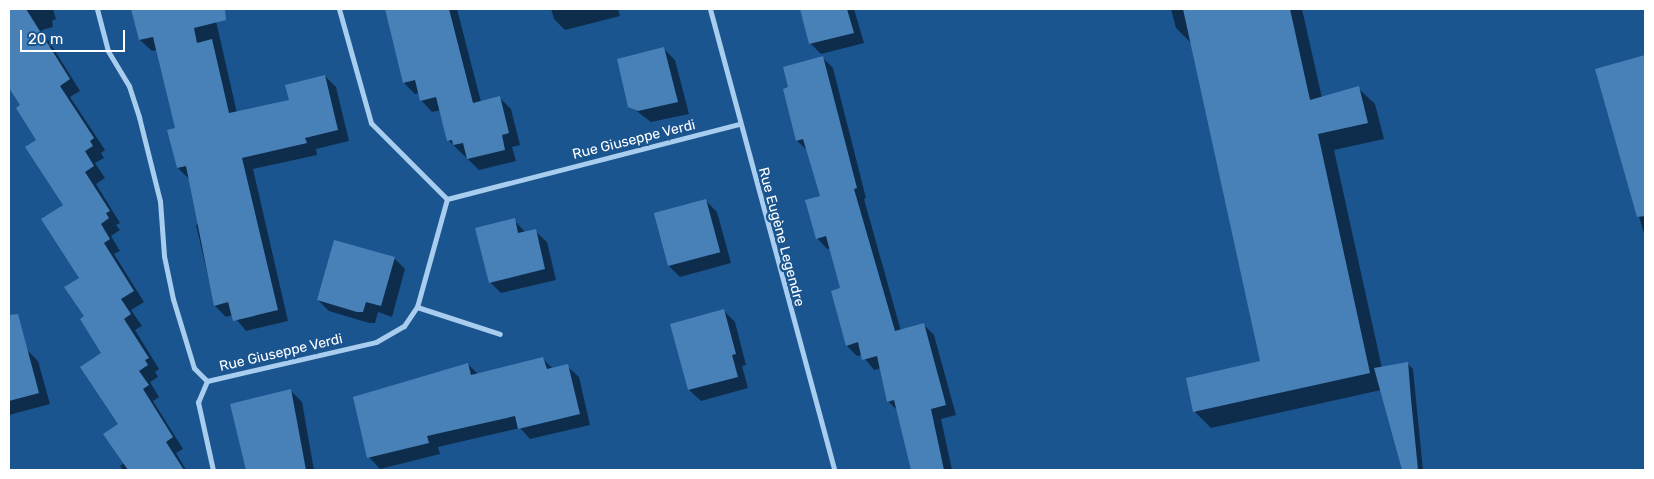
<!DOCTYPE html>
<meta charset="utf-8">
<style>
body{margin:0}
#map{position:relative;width:1654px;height:479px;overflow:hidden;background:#1b558f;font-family:Rubik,sans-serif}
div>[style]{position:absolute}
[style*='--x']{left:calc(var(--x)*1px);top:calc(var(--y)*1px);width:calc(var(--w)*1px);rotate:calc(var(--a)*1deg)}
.shadow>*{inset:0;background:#0007}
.building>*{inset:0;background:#4881b8;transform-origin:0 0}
.street>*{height:5px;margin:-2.5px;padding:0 2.5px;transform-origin:2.5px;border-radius:2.5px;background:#a8cdee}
span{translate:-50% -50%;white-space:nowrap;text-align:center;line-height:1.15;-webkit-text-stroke:5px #1b558f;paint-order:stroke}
.street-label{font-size:14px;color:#fff}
.frame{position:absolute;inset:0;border:10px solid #fff;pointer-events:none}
.scale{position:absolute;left:20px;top:30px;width:105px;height:22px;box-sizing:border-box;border:2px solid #fff;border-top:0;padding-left:6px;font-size:15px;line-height:18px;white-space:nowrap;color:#fff;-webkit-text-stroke:4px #1b558f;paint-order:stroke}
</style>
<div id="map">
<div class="shadow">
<i style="clip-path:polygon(9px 9px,53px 9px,56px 19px,52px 21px,53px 27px,42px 30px,80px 91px,70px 97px,105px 150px,101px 153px,104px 158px,95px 163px,105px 178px,96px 184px,120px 223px,116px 225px,120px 230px,111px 236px,120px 251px,114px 254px,144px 302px,131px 310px,142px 326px,135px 330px,159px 369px,155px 372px,158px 377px,150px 382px,159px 397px,153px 401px,183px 449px,176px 453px,186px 470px,123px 470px,120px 466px,124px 463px,119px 425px,103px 353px,86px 317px,65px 205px,22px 105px,9px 85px)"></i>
<i style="clip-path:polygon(133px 9px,227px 9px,214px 12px,237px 113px,290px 101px,325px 76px,336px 87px,349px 141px,316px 149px,317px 155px,253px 169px,288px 321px,246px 331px,233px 315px,226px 317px,215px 306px,196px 225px,201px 223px,189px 179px,178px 168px,177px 129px,157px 50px,152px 51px,140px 40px)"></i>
<i style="clip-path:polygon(386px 9px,457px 9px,481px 102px,500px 98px,511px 109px,520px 145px,512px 147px,516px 161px,479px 170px,448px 140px,441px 110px,432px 112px,421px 100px,419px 93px,415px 94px,404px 83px)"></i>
<i style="clip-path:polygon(551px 9px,618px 9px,620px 16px,565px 30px,554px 19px)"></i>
<i style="clip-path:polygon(802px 9px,854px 9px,864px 43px,821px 54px,810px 43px)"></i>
<i style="clip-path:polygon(1171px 9px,1302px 9px,1322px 98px,1358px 88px,1375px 104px,1384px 139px,1334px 150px,1382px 368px,1407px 363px,1413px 369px,1423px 470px,1403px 470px,1381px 390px,1211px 428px,1195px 412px,1262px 362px,1192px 44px,1176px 28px)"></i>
<i style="clip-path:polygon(664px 49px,675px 60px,689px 114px,651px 122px,630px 106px)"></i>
<i style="clip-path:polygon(1645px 56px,1645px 237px,1596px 70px)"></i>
<i style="clip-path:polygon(823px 58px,833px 68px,866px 198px,864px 199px,901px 331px,924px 325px,934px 335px,956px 415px,941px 419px,952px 470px,912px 470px,898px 411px,888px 401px,881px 368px,874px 370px,862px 355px,857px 356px,847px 346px,842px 289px,831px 248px,827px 249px,817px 238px,822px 197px,808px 151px,797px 141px,790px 88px)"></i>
<i style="clip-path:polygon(706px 201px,717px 212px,731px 263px,680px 277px,669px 266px)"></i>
<i style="clip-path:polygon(514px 220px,526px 233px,535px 231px,547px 242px,556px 280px,501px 293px,490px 282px)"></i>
<i style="clip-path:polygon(394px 258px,405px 269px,392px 317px,378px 312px,375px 323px,369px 323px,329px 311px,318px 300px)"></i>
<i style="clip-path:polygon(724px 311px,735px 322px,746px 365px,742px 366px,748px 388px,701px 401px,689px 390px,672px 324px)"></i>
<i style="clip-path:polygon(27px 350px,38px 361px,50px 404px,9px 415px,9px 355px)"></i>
<i style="clip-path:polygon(543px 359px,553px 369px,567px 366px,579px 377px,590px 425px,530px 439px,520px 428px,438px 447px,440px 454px,380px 469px,369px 457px,468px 364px,479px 375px)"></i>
<i style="clip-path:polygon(291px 391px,302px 402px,314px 470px,248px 470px,232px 405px)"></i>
</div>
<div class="building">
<i style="clip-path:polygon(9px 9px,26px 9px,70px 79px,60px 86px,94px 138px,90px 141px,93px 146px,85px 151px,94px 166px,85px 172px,110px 211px,106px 213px,109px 218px,101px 224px,110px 239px,104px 243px,134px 291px,121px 299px,131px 314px,124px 319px,149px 358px,145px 360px,148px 365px,139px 371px,149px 385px,143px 389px,173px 437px,166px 442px,184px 470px,128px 470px,103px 434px,118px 424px,80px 367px,101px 353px,80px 319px,84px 316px,64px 287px,79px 278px,41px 219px,63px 205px,25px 147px,36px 140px,16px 108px,20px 105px,9px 88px)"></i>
<i style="clip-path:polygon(131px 9px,225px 9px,226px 20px,194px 28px,197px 43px,212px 39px,229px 113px,289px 100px,285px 85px,325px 75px,338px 130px,305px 138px,307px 143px,242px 158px,278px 310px,233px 321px,228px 302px,214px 306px,186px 166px,177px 168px,167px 130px,175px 128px,153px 37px,139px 40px)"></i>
<i style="clip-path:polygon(385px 9px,449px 9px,473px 103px,500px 96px,509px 133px,502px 135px,505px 150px,467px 159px,463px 143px,453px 145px,452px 140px,447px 141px,436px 97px,420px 101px,415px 80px,403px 83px)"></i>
<i style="clip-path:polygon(800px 9px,847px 9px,854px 33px,809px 44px)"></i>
<i style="clip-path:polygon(1183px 9px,1290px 9px,1310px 100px,1359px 86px,1368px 123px,1318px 134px,1370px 373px,1193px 412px,1186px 378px,1260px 361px)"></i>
<i style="clip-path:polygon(664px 47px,678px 102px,638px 111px,628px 107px,617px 59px)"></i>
<i style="clip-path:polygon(1645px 55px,1645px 216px,1637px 217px,1595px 69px)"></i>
<i style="clip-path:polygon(823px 56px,857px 188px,854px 189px,895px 331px,924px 323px,946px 405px,931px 409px,944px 470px,911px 470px,894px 400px,887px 402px,877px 356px,862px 360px,858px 342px,846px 346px,831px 291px,840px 288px,826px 236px,816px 239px,805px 200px,820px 196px,803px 139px,796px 141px,783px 89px,788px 87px,783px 67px)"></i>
<i style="left:706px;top:199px;width:55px;height:54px;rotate:75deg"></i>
<i style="clip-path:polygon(515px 218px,518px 233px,536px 229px,545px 269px,489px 283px,475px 228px)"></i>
<i style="clip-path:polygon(334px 240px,395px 257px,381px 306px,366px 302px,363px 312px,357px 312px,317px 300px)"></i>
<i style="clip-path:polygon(724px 309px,736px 354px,732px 355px,738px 377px,688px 390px,670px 324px)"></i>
<i style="clip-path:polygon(18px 314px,39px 393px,9px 401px,9px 315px)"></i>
<i style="clip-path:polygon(543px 357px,547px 369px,568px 364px,580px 414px,518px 429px,515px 416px,427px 436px,429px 443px,367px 458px,353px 397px,468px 363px,471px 375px)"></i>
<i style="clip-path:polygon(1408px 362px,1411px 399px,1418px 470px,1402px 470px,1374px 368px)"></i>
<i style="clip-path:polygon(291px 389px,306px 470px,246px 470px,230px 404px)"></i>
</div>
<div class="street">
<i style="--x:97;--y:9;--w:43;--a:75.3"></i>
<i style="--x:108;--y:51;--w:41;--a:59"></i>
<i style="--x:129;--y:86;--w:33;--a:72"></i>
<i style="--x:139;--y:117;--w:87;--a:76"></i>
<i style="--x:160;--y:201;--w:55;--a:85.8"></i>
<i style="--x:164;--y:256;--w:44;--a:78.2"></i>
<i style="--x:173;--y:299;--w:72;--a:73.1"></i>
<i style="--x:194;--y:368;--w:18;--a:45"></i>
<i style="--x:207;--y:381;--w:173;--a:-13"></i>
<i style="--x:376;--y:342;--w:32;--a:-30"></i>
<i style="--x:404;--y:326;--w:23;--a:-56"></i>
<i style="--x:417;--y:307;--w:112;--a:-74.5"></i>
<i style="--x:339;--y:9;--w:118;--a:74.3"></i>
<i style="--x:371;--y:123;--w:107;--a:45"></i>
<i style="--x:710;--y:9;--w:477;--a:74.9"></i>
<i style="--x:447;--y:199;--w:301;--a:-14.4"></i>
<i style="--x:417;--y:307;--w:87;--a:18"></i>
<i style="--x:207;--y:381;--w:23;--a:113"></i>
<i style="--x:198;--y:402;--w:70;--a:77.6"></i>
</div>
<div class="street-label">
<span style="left:634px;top:140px;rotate:-14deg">Rue Giuseppe Verdi</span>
<span style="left:781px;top:237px;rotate:75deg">Rue Eugène Legendre</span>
<span style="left:281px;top:353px;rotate:-13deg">Rue Giuseppe Verdi</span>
</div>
<div class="frame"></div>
<div class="scale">20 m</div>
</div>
